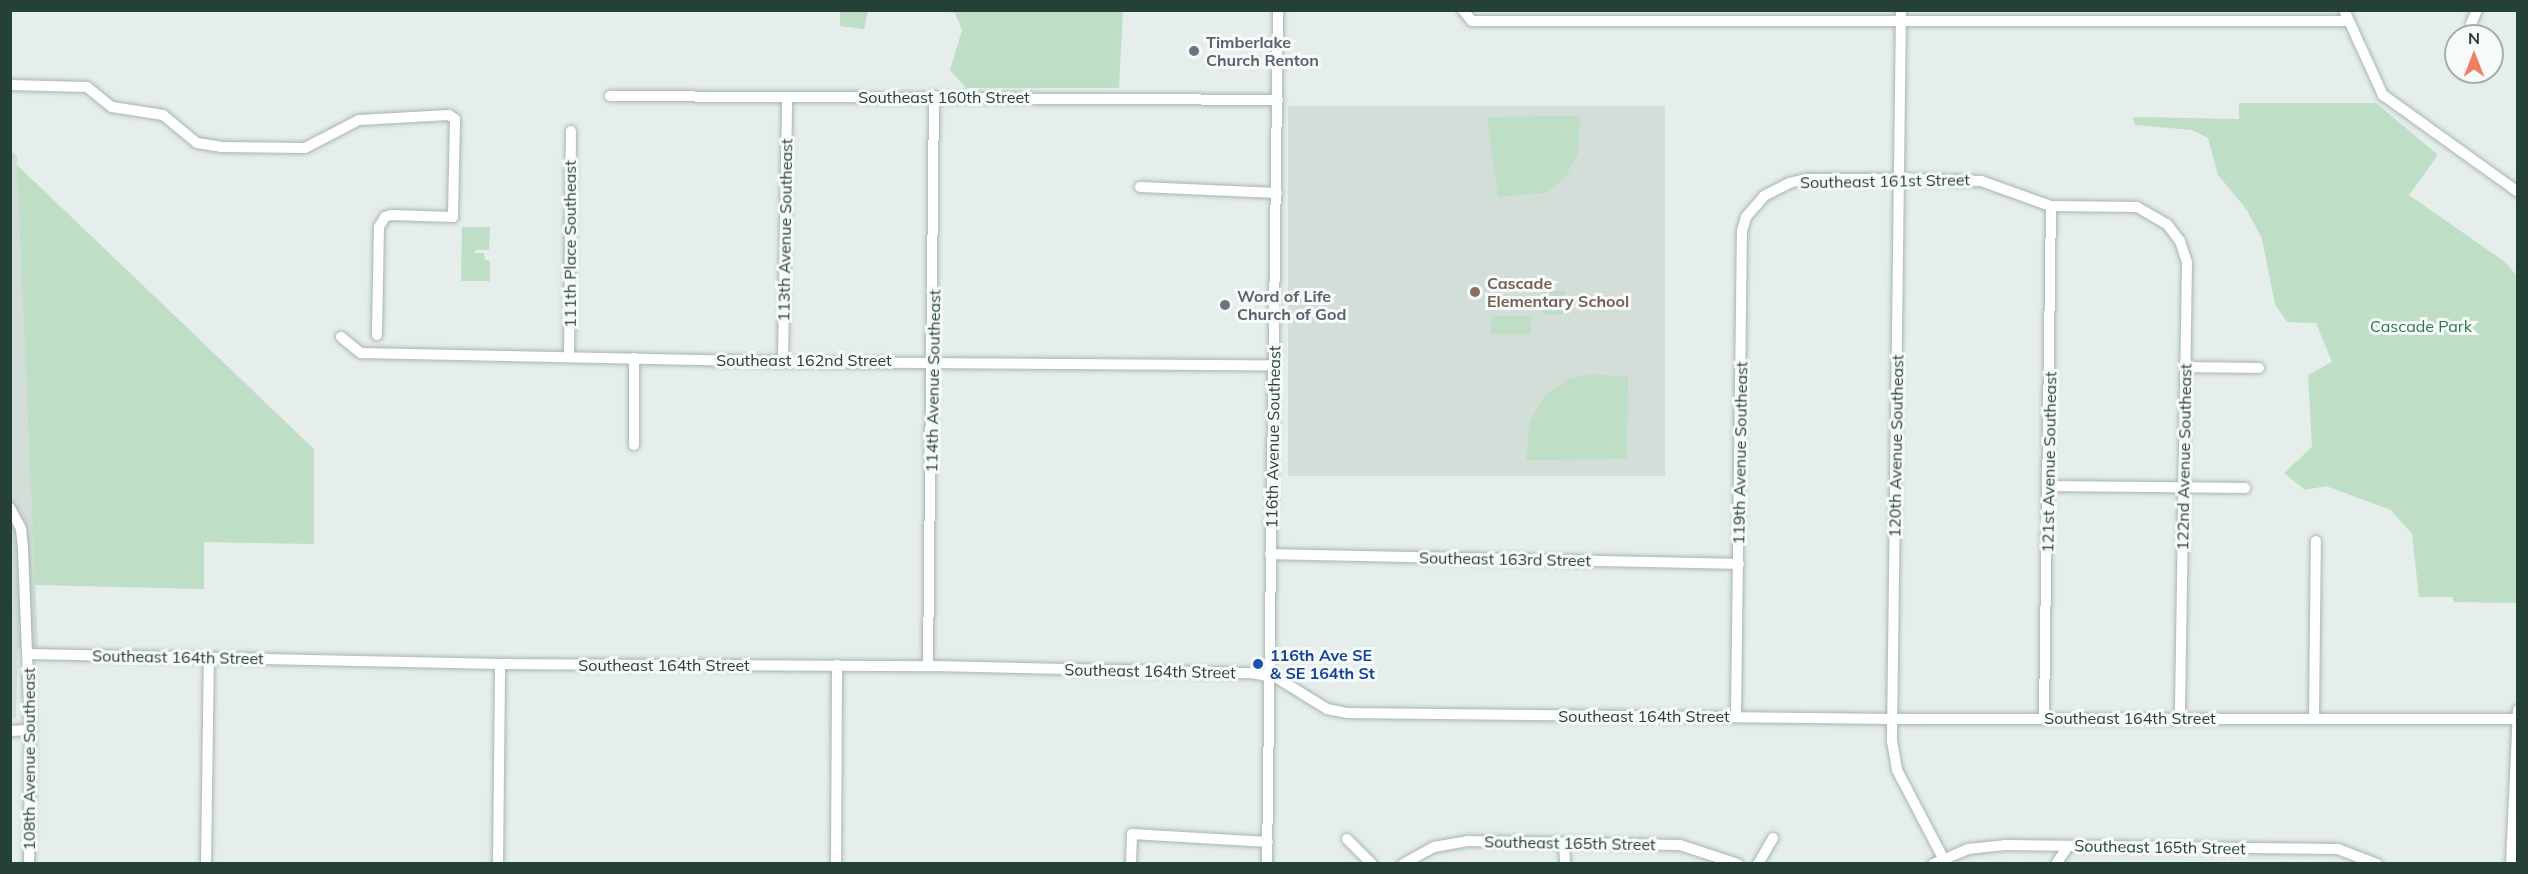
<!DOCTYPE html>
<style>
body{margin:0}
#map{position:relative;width:2528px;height:874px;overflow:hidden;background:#e5eeea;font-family:Mulish,sans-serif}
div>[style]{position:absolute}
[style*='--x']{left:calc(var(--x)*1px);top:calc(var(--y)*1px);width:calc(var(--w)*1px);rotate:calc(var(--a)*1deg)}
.built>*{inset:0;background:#d3ded8;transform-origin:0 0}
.green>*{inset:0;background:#bfdec6;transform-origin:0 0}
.roads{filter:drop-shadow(0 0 2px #a7b6b1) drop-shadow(0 0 2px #a7b6b1)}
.minor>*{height:10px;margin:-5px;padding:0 5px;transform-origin:5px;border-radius:5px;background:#fff}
.dots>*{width:16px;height:16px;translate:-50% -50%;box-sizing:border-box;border:3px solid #f6faf8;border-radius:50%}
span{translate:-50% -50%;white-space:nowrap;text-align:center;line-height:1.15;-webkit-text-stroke:6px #f6faf8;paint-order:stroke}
.worship-label{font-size:16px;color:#5b616d;font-weight:700}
.left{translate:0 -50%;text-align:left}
.street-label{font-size:16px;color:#244037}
.education-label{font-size:16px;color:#785e54;font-weight:700}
.park-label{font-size:16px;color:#2f7648}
.transit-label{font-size:16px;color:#164399;font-weight:700}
.frame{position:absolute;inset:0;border:12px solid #244037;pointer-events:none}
.north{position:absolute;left:2444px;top:24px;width:60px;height:60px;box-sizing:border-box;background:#f6faf8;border:2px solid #a2b0ab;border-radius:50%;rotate:0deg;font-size:16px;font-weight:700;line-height:24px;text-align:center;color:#244037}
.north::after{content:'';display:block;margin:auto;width:21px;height:27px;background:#ee7f63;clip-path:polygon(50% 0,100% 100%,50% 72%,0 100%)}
</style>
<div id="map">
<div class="built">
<i style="left:1288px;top:106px;width:377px;height:370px"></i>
<i style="clip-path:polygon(11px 151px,17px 155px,38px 647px,18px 649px,16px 718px,11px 718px)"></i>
</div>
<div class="green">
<i style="clip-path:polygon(840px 11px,868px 11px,864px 29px,840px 26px)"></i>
<i style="clip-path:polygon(938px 11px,1123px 11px,1119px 88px,966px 88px,950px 70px,962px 30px,955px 13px)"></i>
<i style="clip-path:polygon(2239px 103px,2376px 103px,2438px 155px,2409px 195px,2505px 262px,2517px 276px,2517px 603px,2454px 602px,2452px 597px,2419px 597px,2412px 534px,2391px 510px,2326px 486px,2305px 490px,2284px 473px,2312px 447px,2308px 375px,2332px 362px,2316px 323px,2287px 322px,2275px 304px,2262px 239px,2247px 210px,2218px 175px,2208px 138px,2192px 130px,2135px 125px,2133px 117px,2239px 119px)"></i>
<i style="clip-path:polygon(1580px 116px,1578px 153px,1565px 178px,1544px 193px,1498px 197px,1487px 117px)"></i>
<i style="clip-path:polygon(17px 165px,314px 449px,314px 544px,204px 542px,204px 589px,35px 585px)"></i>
<i style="clip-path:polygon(462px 227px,490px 227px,489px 250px,475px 250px,475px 253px,484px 253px,485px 260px,490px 261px,490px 281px,461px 281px)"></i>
<i style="left:1543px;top:291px;width:22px;height:24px"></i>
<i style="left:1491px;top:316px;width:40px;height:18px"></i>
<i style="clip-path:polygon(1593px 374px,1628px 377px,1627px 459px,1526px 460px,1530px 421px,1544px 397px,1568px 379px)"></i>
</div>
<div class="roads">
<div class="minor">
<i style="--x:1463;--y:10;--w:14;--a:51"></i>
<i style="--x:1472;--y:21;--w:876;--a:0"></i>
<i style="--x:1901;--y:10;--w:731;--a:90.71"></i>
<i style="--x:1892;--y:741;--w:29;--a:80"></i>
<i style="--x:1897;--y:770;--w:99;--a:62.4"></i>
<i style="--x:2344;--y:10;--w:94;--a:65.4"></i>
<i style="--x:2383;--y:95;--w:166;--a:35.7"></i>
<i style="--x:2471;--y:24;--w:15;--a:-67"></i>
<i style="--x:10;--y:85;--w:77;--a:1.5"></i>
<i style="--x:87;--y:87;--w:32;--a:39"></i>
<i style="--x:112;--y:107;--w:52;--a:8.9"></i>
<i style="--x:163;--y:115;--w:44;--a:39.5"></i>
<i style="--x:197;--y:143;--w:24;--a:9"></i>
<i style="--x:221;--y:147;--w:84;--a:0.7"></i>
<i style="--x:305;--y:148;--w:61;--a:-27.4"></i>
<i style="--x:359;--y:120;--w:90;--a:-3.2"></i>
<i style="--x:449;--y:115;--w:7;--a:34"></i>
<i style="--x:455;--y:119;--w:98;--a:91.2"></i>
<i style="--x:453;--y:217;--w:62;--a:-178.2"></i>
<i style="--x:391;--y:215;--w:6;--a:162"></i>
<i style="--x:385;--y:217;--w:12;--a:121"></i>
<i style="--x:379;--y:227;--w:108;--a:91.1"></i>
<i style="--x:610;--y:96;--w:668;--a:0.34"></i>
<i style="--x:1140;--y:187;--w:137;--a:2.5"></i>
<i style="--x:341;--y:337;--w:26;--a:39"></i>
<i style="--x:361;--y:353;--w:422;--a:1.2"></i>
<i style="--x:783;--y:362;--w:491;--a:0.4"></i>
<i style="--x:569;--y:357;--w:226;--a:-89.5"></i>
<i style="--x:783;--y:362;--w:264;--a:-89.1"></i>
<i style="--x:2185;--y:367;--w:74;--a:0.8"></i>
<i style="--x:634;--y:445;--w:87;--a:-90"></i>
<i style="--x:2049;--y:486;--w:196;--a:0.6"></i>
<i style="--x:10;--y:508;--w:24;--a:62"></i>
<i style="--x:21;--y:529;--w:20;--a:84"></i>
<i style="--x:23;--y:549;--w:181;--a:87.8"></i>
<i style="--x:30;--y:730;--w:134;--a:90.4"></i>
<i style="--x:1270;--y:554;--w:469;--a:1.2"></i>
<i style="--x:28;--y:654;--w:472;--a:1.2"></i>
<i style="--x:500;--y:664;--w:434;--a:0.3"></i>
<i style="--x:934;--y:666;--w:318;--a:1.3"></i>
<i style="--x:1252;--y:673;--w:25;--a:11"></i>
<i style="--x:1277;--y:678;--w:59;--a:31.8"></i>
<i style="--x:1327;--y:709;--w:20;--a:11"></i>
<i style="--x:1347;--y:713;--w:544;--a:0.63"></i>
<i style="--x:1891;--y:719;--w:623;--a:0"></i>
<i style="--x:928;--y:666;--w:570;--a:-89.4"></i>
<i style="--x:1736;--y:716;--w:485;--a:-89.3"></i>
<i style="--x:1742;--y:231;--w:15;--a:-74"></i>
<i style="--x:1746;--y:217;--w:28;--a:-49"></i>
<i style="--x:1764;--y:196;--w:28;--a:-27"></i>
<i style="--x:1789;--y:183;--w:18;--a:-13"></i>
<i style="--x:1807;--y:179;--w:94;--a:0"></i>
<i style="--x:1901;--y:179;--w:80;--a:1.4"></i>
<i style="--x:1981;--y:181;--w:74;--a:19.7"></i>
<i style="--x:2051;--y:206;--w:86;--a:0.7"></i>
<i style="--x:2137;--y:207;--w:34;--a:30"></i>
<i style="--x:2167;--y:224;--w:21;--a:53"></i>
<i style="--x:2180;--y:241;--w:23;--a:72"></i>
<i style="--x:2187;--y:263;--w:454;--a:90.9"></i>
<i style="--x:2044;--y:717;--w:511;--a:-89.22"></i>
<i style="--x:2314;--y:718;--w:177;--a:-89.4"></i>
<i style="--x:10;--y:731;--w:20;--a:-3"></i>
<i style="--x:1347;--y:839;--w:35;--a:45"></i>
<i style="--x:1564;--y:843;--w:21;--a:87"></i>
<i style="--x:206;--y:864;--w:206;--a:-89.2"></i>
<i style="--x:498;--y:864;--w:200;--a:-89.4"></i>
<i style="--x:836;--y:864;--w:199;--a:-89.7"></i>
<i style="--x:1131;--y:864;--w:30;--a:-88"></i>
<i style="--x:1132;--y:834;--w:136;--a:3.4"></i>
<i style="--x:1267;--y:864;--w:854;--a:-89.26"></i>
<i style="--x:1403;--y:864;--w:35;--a:-29"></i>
<i style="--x:1434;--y:847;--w:35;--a:-10"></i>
<i style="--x:1468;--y:841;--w:212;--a:1.1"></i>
<i style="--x:1680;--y:845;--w:61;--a:18.1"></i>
<i style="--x:1758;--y:864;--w:30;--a:-60"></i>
<i style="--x:1933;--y:864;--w:38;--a:-23"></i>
<i style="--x:1968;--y:849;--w:37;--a:-6"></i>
<i style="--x:2005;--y:845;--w:333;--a:0.7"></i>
<i style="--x:2338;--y:849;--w:42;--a:21"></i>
<i style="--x:2056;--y:864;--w:22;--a:-56"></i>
<i style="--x:2511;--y:864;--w:154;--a:-87.4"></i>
</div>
</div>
<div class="dots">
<i style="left:1194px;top:51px;background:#6b7280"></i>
<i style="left:1475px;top:292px;background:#8d6e63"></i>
<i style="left:1225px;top:305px;background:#6b7280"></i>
<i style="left:1258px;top:664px;background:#1a4fb4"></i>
</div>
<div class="worship-label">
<span class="left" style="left:1206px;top:51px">Timberlake<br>Church Renton</span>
<span class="left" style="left:1237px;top:305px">Word of Life<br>Church of God</span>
</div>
<div class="street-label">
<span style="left:944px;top:97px">Southeast 160th Street</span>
<span style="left:1885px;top:181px;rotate:-1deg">Southeast 161st Street</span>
<span style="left:785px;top:230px;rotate:-89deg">113th Avenue Southeast</span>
<span style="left:570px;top:244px;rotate:-90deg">111th Place Southeast</span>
<span style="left:804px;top:360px">Southeast 162nd Street</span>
<span style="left:933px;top:381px;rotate:-89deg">114th Avenue Southeast</span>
<span style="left:1273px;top:437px;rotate:-89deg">116th Avenue Southeast</span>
<span style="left:1896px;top:446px;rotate:-89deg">120th Avenue Southeast</span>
<span style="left:1740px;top:453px;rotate:-89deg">119th Avenue Southeast</span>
<span style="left:2184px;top:457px;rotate:-89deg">122nd Avenue Southeast</span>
<span style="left:2049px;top:462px;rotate:-89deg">121st Avenue Southeast</span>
<span style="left:1505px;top:559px;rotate:1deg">Southeast 163rd Street</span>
<span style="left:178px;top:657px;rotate:1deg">Southeast 164th Street</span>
<span style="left:664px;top:665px">Southeast 164th Street</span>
<span style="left:1150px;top:671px;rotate:1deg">Southeast 164th Street</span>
<span style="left:1644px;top:716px">Southeast 164th Street</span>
<span style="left:2130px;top:718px">Southeast 164th Street</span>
<span style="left:29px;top:759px;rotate:-90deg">108th Avenue Southeast</span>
<span style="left:1570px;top:843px;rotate:1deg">Southeast 165th Street</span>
<span style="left:2160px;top:847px;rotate:1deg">Southeast 165th Street</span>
</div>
<div class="education-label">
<span class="left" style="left:1487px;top:292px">Cascade<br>Elementary School</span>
</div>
<div class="park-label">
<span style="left:2421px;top:326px">Cascade Park</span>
</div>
<div class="transit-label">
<span class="left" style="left:1270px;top:664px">116th Ave SE<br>&amp; SE 164th St</span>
</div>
<div class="frame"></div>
<div class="north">N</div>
</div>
